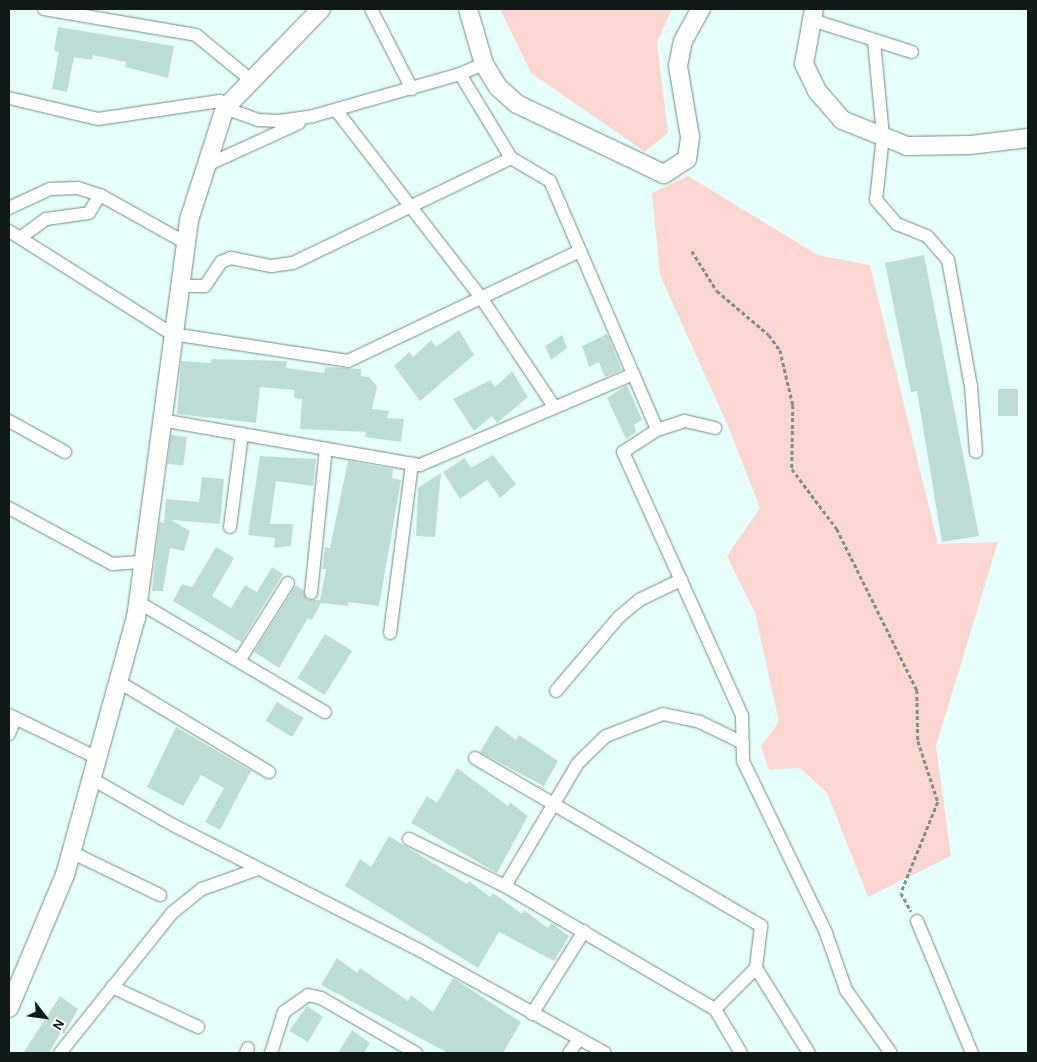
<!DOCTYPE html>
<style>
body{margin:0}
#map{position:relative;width:1037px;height:1062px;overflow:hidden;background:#e7fffa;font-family:"Alegreya Sans",sans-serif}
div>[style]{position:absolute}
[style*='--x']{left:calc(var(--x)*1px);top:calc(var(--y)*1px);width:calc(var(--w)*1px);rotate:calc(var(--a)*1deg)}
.green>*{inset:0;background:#fcd7d1}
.building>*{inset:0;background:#bedcd6;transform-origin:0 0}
.path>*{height:2.5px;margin-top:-1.25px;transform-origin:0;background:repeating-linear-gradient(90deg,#7d8f8b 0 4px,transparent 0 6.5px)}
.roads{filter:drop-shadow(0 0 1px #708b86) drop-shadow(0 0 1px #708b86)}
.street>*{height:12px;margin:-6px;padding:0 6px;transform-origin:6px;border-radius:6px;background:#fff}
.secondary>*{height:18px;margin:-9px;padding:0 9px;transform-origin:9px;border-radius:9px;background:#fff}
span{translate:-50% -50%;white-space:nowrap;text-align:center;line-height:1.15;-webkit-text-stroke:4px #fff;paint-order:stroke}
.frame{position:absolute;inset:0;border:10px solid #0f1a18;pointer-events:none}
.north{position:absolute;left:20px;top:992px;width:50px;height:50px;-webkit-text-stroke:4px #fff;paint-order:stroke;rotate:120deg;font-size:14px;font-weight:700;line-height:20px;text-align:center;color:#0f1a18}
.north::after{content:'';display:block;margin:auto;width:18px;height:22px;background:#0f1a18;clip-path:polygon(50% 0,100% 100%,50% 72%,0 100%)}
</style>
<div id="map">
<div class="green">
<i style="clip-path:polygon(500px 9px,672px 9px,657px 43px,668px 133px,645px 152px,531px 73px)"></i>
<i style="clip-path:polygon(688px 176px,818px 255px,870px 265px,938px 544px,998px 542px,936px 746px,951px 856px,868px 897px,827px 793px,800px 768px,769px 770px,761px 746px,779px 722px,755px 613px,727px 556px,760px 508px,728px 426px,660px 275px,652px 193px)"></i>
</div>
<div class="building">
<i style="clip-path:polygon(58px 27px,174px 46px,168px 78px,125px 67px,126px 62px,93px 55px,92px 60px,74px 57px,67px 92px,52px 89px,59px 52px,54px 51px)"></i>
<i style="clip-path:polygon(924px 255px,979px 536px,942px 542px,917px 391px,911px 392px,885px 263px)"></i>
<i style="clip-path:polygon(459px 330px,474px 355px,420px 401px,394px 366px,409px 352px,413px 357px,431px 340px,436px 347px)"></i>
<i style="clip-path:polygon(607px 334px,622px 370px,605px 377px,599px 362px,589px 367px,582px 346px)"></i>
<i style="clip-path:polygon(562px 335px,567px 348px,551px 360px,545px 346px)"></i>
<i style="clip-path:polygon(212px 359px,287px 361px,286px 368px,324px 373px,325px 367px,361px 369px,361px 376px,369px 377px,377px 386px,372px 409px,389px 411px,387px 418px,404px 419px,401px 442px,365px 437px,366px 432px,300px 429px,302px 399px,294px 398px,294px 390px,260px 387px,256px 423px,177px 414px,181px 361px,211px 363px)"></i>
<i style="clip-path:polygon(512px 371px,528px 397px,497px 423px,492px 416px,474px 431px,453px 399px,490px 380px,495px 387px)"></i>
<i style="clip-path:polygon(627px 385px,642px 420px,634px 425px,636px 432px,626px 439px,607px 398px)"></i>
<i style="left:998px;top:389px;width:20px;height:27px"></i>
<i style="left:171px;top:435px;width:16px;height:29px;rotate:7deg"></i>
<i style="clip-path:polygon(493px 455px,516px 484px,500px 498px,487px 480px,460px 499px,443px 472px,465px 458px,471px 468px)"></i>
<i style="clip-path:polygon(260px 456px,316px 459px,313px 486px,276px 481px,270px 524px,293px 524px,291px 546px,274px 548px,275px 538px,248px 535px)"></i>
<i style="clip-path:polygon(348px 461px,393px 469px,392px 478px,401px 480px,379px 606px,348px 602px,348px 606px,321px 603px,312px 620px,308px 618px,279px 668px,254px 652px,296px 585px,303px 590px,307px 600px,320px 600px,326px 569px,322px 569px,325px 547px,330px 548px)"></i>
<i style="clip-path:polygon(441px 473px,435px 537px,416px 536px,418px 488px)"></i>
<i style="clip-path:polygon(202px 477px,224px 479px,220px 524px,171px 520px,190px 531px,184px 551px,170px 548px,163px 591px,152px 591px,158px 532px,160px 522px,164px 523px,166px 499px,199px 502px)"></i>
<i style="clip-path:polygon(216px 547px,234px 558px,212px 596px,231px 608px,245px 585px,257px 592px,272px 567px,283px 574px,241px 642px,173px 601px,182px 584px,192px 587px)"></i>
<i style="left:325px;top:634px;width:32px;height:52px;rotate:32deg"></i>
<i style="left:277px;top:702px;width:31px;height:22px;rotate:31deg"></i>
<i style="clip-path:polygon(496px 725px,516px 740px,519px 735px,558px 761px,544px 786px,480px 752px)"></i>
<i style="clip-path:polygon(176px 727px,251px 771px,220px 830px,205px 822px,224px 788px,201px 775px,183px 806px,147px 787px)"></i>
<i style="clip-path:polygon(457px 768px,508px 806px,510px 802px,528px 816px,497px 873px,411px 823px,427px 796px,437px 803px)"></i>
<i style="clip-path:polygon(389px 836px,467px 884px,469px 881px,490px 897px,493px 893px,522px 914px,524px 910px,548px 928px,551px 923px,569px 936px,554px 961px,499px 932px,478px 968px,345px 886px,360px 859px,371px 867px)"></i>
<i style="clip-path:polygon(337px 958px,357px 973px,360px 968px,408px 1001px,411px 995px,433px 1012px,453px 978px,521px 1022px,503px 1053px,448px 1053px,321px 985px)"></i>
<i style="clip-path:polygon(60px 996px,78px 1009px,64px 1034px,61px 1032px,49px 1053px,23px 1053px)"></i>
<i style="clip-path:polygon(307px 1006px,323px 1017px,308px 1042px,289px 1031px)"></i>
<i style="clip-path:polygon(352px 1030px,370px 1043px,364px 1053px,338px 1053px)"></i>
</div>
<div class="path">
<i style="--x:692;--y:251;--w:47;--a:58"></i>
<i style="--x:717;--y:291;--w:68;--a:40.2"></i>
<i style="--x:769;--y:335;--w:19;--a:54"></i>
<i style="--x:780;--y:350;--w:57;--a:76.7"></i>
<i style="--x:793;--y:405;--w:64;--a:90.9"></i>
<i style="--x:792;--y:469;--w:75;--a:53.1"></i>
<i style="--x:837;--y:529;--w:180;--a:63.6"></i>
<i style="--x:917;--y:690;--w:51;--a:88.9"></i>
<i style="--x:918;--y:741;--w:64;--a:71.8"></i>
<i style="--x:938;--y:802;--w:98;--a:112.1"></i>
<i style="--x:901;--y:893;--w:21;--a:61"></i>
</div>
<div class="roads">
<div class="street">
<i style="--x:44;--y:9;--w:154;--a:9.7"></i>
<i style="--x:196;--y:35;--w:72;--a:39.4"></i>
<i style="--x:371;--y:9;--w:90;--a:62.9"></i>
<i style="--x:809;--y:19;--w:108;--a:17.8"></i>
<i style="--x:874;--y:41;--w:95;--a:84.6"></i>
<i style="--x:883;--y:136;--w:64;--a:96.2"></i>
<i style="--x:876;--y:200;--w:32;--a:49"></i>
<i style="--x:897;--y:224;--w:32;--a:22"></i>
<i style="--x:927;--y:236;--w:32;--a:49"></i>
<i style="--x:948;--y:260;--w:128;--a:79.7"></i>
<i style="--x:971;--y:386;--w:66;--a:85.7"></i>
<i style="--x:460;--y:74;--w:26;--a:-23"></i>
<i style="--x:9;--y:98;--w:91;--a:13.3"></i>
<i style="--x:98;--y:119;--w:123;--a:-8.4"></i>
<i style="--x:220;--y:101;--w:9;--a:54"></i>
<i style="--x:225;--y:108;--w:35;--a:20"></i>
<i style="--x:258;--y:120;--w:21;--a:3"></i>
<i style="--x:279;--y:121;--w:34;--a:-8"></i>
<i style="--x:313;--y:116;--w:153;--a:-15.9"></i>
<i style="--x:460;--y:74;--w:98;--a:58.7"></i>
<i style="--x:511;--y:158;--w:45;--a:30.5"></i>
<i style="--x:550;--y:181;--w:271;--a:66.7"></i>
<i style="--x:657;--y:430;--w:40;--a:147.1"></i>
<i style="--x:623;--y:452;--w:290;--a:65.7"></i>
<i style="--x:742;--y:716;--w:45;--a:88.7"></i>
<i style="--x:743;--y:761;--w:191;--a:64.2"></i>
<i style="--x:826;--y:933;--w:60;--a:70.7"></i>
<i style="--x:846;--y:990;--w:77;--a:54.5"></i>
<i style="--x:336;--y:110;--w:235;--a:52.3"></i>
<i style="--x:480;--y:296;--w:131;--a:56.2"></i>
<i style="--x:207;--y:165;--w:101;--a:-24.5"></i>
<i style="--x:9;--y:208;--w:45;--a:-24.9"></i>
<i style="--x:50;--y:189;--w:28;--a:-2"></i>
<i style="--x:78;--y:188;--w:23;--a:18"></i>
<i style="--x:100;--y:195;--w:98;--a:29.2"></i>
<i style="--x:9;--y:231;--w:193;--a:32.3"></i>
<i style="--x:172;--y:334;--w:178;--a:8.7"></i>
<i style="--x:348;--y:361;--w:257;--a:-25.4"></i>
<i style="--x:20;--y:238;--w:32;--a:-36"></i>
<i style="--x:46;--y:219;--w:43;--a:-7.9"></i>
<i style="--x:89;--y:213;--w:21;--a:-59"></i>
<i style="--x:179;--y:286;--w:26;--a:0"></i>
<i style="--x:205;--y:286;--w:29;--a:-56"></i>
<i style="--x:221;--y:262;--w:11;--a:-22"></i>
<i style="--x:231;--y:258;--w:41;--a:11.3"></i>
<i style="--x:271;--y:266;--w:22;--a:-8"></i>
<i style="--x:293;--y:263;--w:242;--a:-25.7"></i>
<i style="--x:161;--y:420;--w:263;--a:9.9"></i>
<i style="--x:420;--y:465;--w:232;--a:-23.1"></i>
<i style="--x:9;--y:421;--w:64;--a:29"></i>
<i style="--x:657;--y:430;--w:29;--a:-18"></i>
<i style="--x:685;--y:421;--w:31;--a:13"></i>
<i style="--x:9;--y:508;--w:117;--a:28.5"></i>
<i style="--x:112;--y:564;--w:31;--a:-4"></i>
<i style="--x:230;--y:527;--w:94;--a:-82.6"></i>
<i style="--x:311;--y:593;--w:145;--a:-84.1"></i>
<i style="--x:138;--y:602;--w:217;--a:30.5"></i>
<i style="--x:390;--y:633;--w:171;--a:-82.6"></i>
<i style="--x:239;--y:661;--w:92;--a:-57.9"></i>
<i style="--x:119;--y:682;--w:175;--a:31"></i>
<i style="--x:556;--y:691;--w:97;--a:-49.6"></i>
<i style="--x:619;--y:617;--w:26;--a:-40"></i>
<i style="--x:639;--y:600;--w:47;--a:-25.5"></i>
<i style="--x:9;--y:715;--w:98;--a:26"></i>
<i style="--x:9;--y:734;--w:16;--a:-68"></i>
<i style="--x:475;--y:758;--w:332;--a:30.4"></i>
<i style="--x:761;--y:926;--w:42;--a:96.8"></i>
<i style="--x:756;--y:968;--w:100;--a:58.1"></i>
<i style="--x:92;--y:779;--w:93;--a:29.6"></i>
<i style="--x:173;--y:825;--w:278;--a:26.9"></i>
<i style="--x:421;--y:951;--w:210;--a:29"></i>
<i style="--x:409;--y:839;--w:107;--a:26.1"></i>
<i style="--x:505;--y:886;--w:243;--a:30.4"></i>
<i style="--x:715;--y:1009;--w:51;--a:59.4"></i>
<i style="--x:71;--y:852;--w:99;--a:25.8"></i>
<i style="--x:505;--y:886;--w:143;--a:-59.3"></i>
<i style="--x:578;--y:763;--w:39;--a:-44"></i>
<i style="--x:606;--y:736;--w:61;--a:-21.1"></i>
<i style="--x:663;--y:714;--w:38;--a:12"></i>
<i style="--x:700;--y:722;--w:48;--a:26"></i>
<i style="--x:917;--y:921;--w:143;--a:67.4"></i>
<i style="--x:112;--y:987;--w:95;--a:24.9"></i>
<i style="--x:715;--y:1009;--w:58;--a:-45"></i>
<i style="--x:532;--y:1014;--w:98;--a:-57.9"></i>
<i style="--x:60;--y:1053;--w:179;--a:-51.3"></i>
<i style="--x:172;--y:913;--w:38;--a:-39"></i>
<i style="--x:202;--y:889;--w:59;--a:-19.7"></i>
<i style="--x:246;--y:1053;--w:5;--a:-68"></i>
<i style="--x:271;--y:1053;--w:43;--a:-72.4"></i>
<i style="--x:284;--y:1012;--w:29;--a:-35"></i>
<i style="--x:308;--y:995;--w:13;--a:13"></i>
<i style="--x:321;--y:998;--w:110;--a:30.1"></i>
<i style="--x:569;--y:1053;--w:17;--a:-54"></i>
</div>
<div class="secondary">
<i style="--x:468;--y:9;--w:57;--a:73.8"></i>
<i style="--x:484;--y:64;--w:27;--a:59"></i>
<i style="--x:498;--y:87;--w:25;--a:42"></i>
<i style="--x:517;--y:104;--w:163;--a:25.5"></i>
<i style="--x:664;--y:174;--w:27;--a:-33"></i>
<i style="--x:687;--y:159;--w:22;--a:-82"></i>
<i style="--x:690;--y:137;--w:72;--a:-99.6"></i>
<i style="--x:678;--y:66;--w:25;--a:-79"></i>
<i style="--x:683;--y:41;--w:37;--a:-61"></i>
<i style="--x:814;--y:9;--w:56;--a:100.3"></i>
<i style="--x:804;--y:64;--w:30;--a:64"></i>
<i style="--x:817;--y:91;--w:38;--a:49"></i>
<i style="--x:842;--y:120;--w:70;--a:21.8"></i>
<i style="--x:907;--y:146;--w:63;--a:-0.9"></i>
<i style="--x:970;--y:145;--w:58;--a:-6.9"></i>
<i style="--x:9;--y:1008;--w:144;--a:-67.2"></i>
<i style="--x:65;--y:875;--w:267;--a:-74.6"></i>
<i style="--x:136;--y:618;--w:402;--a:-82.4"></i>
<i style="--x:189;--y:220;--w:118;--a:-72.2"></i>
<i style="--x:225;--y:108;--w:138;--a:-45.9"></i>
</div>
</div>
<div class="frame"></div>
<div class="north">N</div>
</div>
